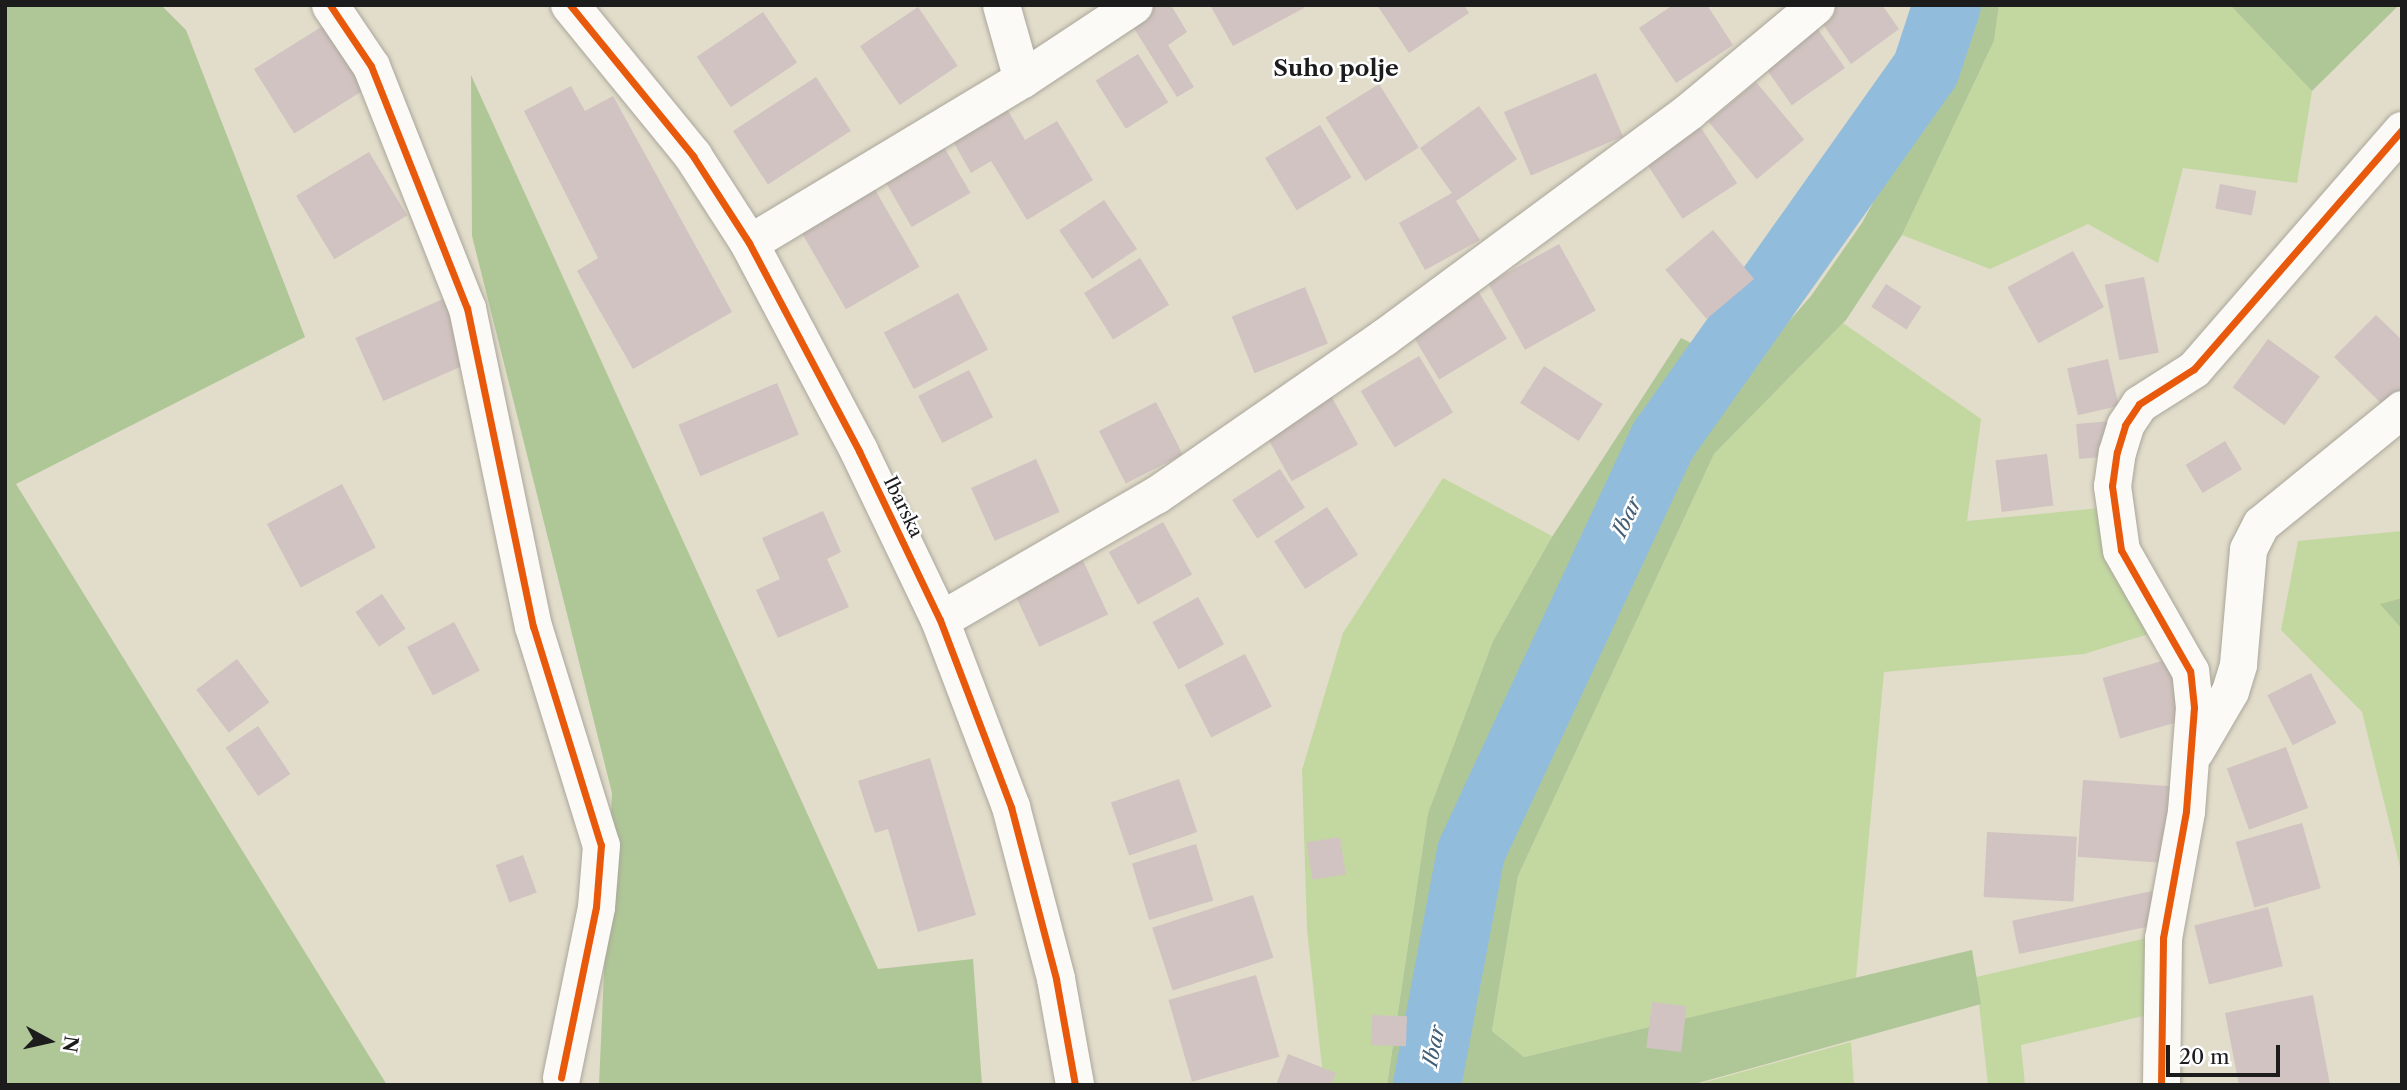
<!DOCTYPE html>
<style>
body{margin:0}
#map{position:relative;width:2407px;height:1090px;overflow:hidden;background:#e2dcca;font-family:"Libre Caslon Text",serif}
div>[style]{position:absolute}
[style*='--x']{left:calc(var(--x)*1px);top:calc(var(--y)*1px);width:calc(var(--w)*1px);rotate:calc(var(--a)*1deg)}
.green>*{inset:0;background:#c3d8a1}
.forest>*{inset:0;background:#afc797}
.river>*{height:68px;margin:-34px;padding:0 34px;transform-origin:34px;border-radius:34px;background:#92bcdc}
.building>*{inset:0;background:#d1c3c1;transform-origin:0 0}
.roads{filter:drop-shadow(0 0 2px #aaa79b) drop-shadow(0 0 2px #aaa79b)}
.minor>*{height:37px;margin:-18.5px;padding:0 18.5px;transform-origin:18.5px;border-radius:18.5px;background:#fbfaf7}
.major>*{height:38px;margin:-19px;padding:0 19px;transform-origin:19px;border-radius:19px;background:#fbfaf7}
.cycleway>*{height:7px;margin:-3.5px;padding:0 3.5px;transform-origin:3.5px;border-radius:3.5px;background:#e8590c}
span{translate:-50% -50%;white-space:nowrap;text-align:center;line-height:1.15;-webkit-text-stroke:5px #fff;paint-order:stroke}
.street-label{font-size:19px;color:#1c1c1c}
.water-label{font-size:21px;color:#425e76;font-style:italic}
.quarter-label{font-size:23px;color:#1c1c1c;font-weight:700}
.frame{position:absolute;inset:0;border:7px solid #1c1c1c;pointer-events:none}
.north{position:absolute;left:14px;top:1006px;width:70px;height:70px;-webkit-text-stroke:5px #fff;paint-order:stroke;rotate:98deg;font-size:19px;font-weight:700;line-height:28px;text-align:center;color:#1c1c1c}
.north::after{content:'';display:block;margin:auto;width:24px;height:32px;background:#1c1c1c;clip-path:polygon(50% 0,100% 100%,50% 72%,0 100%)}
.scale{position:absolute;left:2166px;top:1045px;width:114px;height:32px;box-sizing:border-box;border:4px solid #1c1c1c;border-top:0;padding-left:9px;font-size:21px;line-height:24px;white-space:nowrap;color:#1c1c1c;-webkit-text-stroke:5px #fff;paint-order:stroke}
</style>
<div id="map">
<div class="green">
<i style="clip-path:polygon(1999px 5px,2230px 5px,2312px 91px,2297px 183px,2183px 168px,2158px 263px,2088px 224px,1990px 269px,1902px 235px,1994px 41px)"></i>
<i style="clip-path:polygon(1843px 323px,1981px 419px,1967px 521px,2100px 508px,2178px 625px,2084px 654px,1884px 672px,1856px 978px,1524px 1057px,1492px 1031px,1518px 876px,1714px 454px)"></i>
<i style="clip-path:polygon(1443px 478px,1552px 536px,1493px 641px,1428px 813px,1387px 1085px,1324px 1085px,1307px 930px,1302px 770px,1343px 633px)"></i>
<i style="clip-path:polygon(2402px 531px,2402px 598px,2381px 604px,2402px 629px,2402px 875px,2362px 712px,2281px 630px,2298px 541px)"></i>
<i style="clip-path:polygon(2160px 935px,2160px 1012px,2021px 1045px,2025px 1085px,1988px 1085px,1976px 977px)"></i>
<i style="clip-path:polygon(1851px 1042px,1854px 1085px,1695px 1085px)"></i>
</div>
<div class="forest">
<i style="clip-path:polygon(5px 5px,161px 5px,186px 30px,305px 337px,16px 484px,387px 1085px,5px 1085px)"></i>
<i style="clip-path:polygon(1975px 5px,1999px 5px,1994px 41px,1902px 235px,1846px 320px,1714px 454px,1518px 876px,1492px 1031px,1524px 1057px,1972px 950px,1981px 1004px,1691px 1085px,1456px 1085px,1452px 1031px,1484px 859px,1685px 440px,1811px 296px,1862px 223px,1963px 37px)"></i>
<i style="clip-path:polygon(2230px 5px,2399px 5px,2312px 91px)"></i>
<i style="clip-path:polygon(471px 75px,878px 969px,973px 959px,982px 1085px,599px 1085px,612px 793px,472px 236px)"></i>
<i style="clip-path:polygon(1681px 338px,1697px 346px,1581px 561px,1449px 827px,1406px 1085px,1387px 1085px,1428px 813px,1493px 641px,1550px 540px)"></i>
<i style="clip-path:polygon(2402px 598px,2402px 629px,2380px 604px)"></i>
</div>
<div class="river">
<i style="--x:1427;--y:1085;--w:237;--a:-79.3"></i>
<i style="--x:1471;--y:852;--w:456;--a:-65"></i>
<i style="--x:1664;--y:439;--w:453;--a:-54.7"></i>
<i style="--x:1926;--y:69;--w:67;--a:-71.8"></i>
</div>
<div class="building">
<i style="clip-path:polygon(1140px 5px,1171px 5px,1187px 32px,1168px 45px,1194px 87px,1177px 97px,1125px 14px)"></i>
<i style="clip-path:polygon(1210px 5px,1302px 5px,1304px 8px,1233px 46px)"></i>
<i style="clip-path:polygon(1377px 5px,1464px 5px,1469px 13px,1409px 53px)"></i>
<i style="clip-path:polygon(1673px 5px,1707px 5px,1733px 45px,1676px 83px,1639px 28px)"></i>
<i style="clip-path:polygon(1820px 5px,1882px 5px,1899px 29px,1851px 64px,1813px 10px)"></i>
<i style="left:918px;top:7px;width:71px;height:70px;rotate:56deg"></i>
<i style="left:763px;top:12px;width:61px;height:80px;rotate:56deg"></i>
<i style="left:1810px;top:18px;width:61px;height:65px;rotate:55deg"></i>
<i style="left:326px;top:24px;width:76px;height:85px;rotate:58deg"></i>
<i style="left:1138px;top:54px;width:57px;height:50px;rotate:58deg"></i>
<i style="left:1596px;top:73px;width:69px;height:100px;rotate:67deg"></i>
<i style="left:816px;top:77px;width:64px;height:99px;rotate:57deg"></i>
<i style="left:1756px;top:82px;width:75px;height:62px;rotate:50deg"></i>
<i style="left:1379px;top:84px;width:75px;height:63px;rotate:58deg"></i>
<i style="clip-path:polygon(571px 86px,585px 111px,613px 96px,732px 312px,633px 369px,577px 271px,598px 258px,524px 111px)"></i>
<i style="clip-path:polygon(1000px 97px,1025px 140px,1057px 121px,1093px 180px,1027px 220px,991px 161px,971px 173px,946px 129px)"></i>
<i style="clip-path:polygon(1479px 106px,1517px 159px,1456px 201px,1480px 240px,1425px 270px,1399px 223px,1452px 193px,1420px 148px)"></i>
<i style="left:1694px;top:117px;width:79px;height:65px;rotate:57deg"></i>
<i style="left:1320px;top:125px;width:61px;height:64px;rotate:59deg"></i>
<i style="left:941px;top:142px;width:59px;height:68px;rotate:60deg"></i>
<i style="left:369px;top:152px;width:74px;height:85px;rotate:59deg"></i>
<i style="left:870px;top:181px;width:99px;height:85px;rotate:60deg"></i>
<i style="left:2220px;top:184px;width:37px;height:25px;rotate:11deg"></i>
<i style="left:1104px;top:200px;width:59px;height:54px;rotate:56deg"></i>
<i style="left:1713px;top:230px;width:64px;height:62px;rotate:50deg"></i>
<i style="left:1559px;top:244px;width:76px;height:81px;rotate:61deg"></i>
<i style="left:2073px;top:251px;width:64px;height:75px;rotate:61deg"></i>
<i style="left:1140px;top:258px;width:55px;height:66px;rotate:58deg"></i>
<i style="left:2144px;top:277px;width:77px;height:40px;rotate:79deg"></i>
<i style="left:1886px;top:284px;width:42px;height:27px;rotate:33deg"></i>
<i style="left:1305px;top:287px;width:61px;height:79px;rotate:68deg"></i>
<i style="left:1477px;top:289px;width:58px;height:79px;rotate:59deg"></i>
<i style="left:958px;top:293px;width:64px;height:84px;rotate:62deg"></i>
<i style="left:443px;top:299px;width:69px;height:96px;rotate:66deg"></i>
<i style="clip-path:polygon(2376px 315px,2402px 340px,2402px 401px,2390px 412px,2334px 357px)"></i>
<i style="left:2268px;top:339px;width:64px;height:60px;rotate:36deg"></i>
<i style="left:1419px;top:356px;width:66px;height:68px;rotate:59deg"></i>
<i style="left:2108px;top:359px;width:48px;height:42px;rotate:77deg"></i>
<i style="left:1544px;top:366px;width:70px;height:44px;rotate:33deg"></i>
<i style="left:969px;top:370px;width:53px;height:57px;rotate:63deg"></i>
<i style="left:777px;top:383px;width:56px;height:107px;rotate:67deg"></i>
<i style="left:1329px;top:392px;width:60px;height:76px;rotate:61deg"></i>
<i style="left:1156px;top:402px;width:59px;height:64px;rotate:63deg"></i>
<i style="left:2111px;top:421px;width:35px;height:35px;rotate:85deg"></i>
<i style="left:2225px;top:441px;width:33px;height:46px;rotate:59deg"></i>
<i style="left:2047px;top:454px;width:52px;height:52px;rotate:83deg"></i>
<i style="left:1036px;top:459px;width:58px;height:71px;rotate:66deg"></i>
<i style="left:1280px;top:469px;width:46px;height:57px;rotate:57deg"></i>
<i style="left:342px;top:484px;width:72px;height:85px;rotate:62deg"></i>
<i style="left:1327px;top:507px;width:57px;height:63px;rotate:57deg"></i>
<i style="clip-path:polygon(823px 511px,841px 552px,827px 559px,849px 607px,778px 638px,756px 590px,780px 579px,762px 538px)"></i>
<i style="left:1163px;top:522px;width:60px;height:62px;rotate:61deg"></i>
<i style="left:1079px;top:552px;width:69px;height:76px;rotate:65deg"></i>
<i style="left:382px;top:594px;width:42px;height:32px;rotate:56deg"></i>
<i style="left:1198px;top:597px;width:54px;height:52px;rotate:61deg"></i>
<i style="left:454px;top:622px;width:55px;height:53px;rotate:62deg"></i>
<i style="left:1245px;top:654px;width:59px;height:68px;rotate:63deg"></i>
<i style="left:237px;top:659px;width:54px;height:51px;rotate:53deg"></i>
<i style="left:2169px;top:659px;width:63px;height:69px;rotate:74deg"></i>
<i style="left:2311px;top:673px;width:56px;height:49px;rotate:63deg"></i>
<i style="left:258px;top:726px;width:58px;height:39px;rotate:56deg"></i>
<i style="left:2286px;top:747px;width:65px;height:63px;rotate:70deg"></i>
<i style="clip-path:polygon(930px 758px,976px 915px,918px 932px,888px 829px,875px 833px,858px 781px)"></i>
<i style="left:1179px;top:779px;width:56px;height:72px;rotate:71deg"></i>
<i style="left:2083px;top:780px;width:95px;height:77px;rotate:4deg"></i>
<i style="left:2302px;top:823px;width:68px;height:69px;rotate:74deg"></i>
<i style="left:1987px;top:832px;width:90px;height:65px;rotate:3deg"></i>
<i style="left:1340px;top:837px;width:38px;height:34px;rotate:81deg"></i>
<i style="left:1196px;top:844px;width:59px;height:67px;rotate:73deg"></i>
<i style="left:523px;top:855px;width:40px;height:29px;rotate:70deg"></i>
<i style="left:2152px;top:891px;width:34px;height:143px;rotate:78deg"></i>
<i style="left:1253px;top:895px;width:66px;height:106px;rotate:72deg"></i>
<i style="left:2268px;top:907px;width:61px;height:76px;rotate:76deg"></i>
<i style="left:1256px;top:975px;width:85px;height:91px;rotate:74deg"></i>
<i style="clip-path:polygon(2313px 995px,2330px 1085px,2239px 1085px,2225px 1013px)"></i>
<i style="left:1652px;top:1002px;width:35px;height:46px;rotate:7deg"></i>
<i style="left:1372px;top:1015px;width:35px;height:30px;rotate:2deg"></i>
<i style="clip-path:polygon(1288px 1054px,1336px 1073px,1331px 1085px,1276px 1085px)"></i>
</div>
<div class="roads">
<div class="minor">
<i style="--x:330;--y:5;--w:73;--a:56.1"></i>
<i style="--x:371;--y:66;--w:260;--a:68.4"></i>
<i style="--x:467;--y:308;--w:325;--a:78.3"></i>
<i style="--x:533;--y:626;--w:229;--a:72.8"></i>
<i style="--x:601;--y:845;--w:62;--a:94.6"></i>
<i style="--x:596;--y:907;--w:174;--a:101.6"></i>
<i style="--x:1001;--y:5;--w:77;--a:74.2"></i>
<i style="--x:749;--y:243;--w:318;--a:-31"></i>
<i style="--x:1022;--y:79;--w:134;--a:-33.5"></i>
<i style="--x:940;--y:620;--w:250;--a:-30.1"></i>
<i style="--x:1156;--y:495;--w:277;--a:-34.7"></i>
<i style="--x:1384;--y:337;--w:380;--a:-36.5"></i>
<i style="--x:1689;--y:111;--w:165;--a:-39.8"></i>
<i style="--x:2195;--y:751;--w:69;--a:-59.7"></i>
<i style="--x:2230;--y:691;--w:28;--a:-73"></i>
<i style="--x:2238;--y:664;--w:115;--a:-85"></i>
<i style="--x:2248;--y:549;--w:28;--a:-63"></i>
<i style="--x:2261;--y:524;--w:182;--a:-39.2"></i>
<i style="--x:2161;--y:1085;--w:147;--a:-89.2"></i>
<i style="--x:2163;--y:938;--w:129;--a:-79.7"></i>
<i style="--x:2186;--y:811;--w:104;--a:-85.6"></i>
<i style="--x:2194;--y:707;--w:36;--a:-96"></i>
<i style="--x:2190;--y:671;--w:139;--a:-119.7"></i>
<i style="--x:2121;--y:550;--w:65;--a:-98"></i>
<i style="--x:2112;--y:486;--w:34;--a:-82"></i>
<i style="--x:2117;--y:452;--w:28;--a:-73"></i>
<i style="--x:2125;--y:425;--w:25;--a:-56"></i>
<i style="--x:2139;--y:404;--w:65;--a:-32.5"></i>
<i style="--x:2194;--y:369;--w:317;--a:-49"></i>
</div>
<div class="major">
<i style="--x:570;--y:5;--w:195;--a:50.8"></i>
<i style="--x:693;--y:156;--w:103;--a:57.2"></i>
<i style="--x:749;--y:243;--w:235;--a:62.1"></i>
<i style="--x:859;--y:451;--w:187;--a:64.4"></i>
<i style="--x:940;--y:620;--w:200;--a:69.2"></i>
<i style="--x:1011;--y:807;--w:178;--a:75.3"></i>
<i style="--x:1056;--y:979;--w:108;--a:79.8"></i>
</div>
</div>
<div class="cycleway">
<i style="--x:330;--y:5;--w:73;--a:56.1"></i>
<i style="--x:371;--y:66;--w:260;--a:68.4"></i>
<i style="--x:467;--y:308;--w:325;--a:78.3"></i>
<i style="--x:533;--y:626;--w:229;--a:72.8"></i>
<i style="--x:601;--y:845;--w:62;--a:94.6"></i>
<i style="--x:596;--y:907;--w:174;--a:101.6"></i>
<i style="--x:570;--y:5;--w:195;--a:50.8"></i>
<i style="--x:693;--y:156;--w:103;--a:57.2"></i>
<i style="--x:749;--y:243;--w:235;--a:62.1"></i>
<i style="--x:859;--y:451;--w:187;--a:64.4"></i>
<i style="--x:940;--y:620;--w:200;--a:69.2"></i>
<i style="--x:1011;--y:807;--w:178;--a:75.3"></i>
<i style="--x:1056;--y:979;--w:108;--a:79.8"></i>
<i style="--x:2161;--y:1085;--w:147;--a:-89.2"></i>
<i style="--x:2163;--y:938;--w:129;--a:-79.7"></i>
<i style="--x:2186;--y:811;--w:104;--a:-85.6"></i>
<i style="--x:2194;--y:707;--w:36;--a:-96"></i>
<i style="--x:2190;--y:671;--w:139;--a:-119.7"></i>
<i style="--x:2121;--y:550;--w:65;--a:-98"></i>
<i style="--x:2112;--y:486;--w:34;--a:-82"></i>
<i style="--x:2117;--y:452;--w:28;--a:-73"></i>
<i style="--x:2125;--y:425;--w:25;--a:-56"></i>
<i style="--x:2139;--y:404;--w:65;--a:-32.5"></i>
<i style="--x:2194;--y:369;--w:317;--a:-49"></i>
</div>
<div class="street-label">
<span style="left:903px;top:507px;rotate:64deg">Ibarska</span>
</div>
<div class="water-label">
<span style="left:1627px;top:517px;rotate:-65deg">Ibar</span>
<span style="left:1434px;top:1046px;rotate:-79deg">Ibar</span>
</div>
<div class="quarter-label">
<span style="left:1336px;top:68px">Suho polje</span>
</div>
<div class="frame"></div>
<div class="north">N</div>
<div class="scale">20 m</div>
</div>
